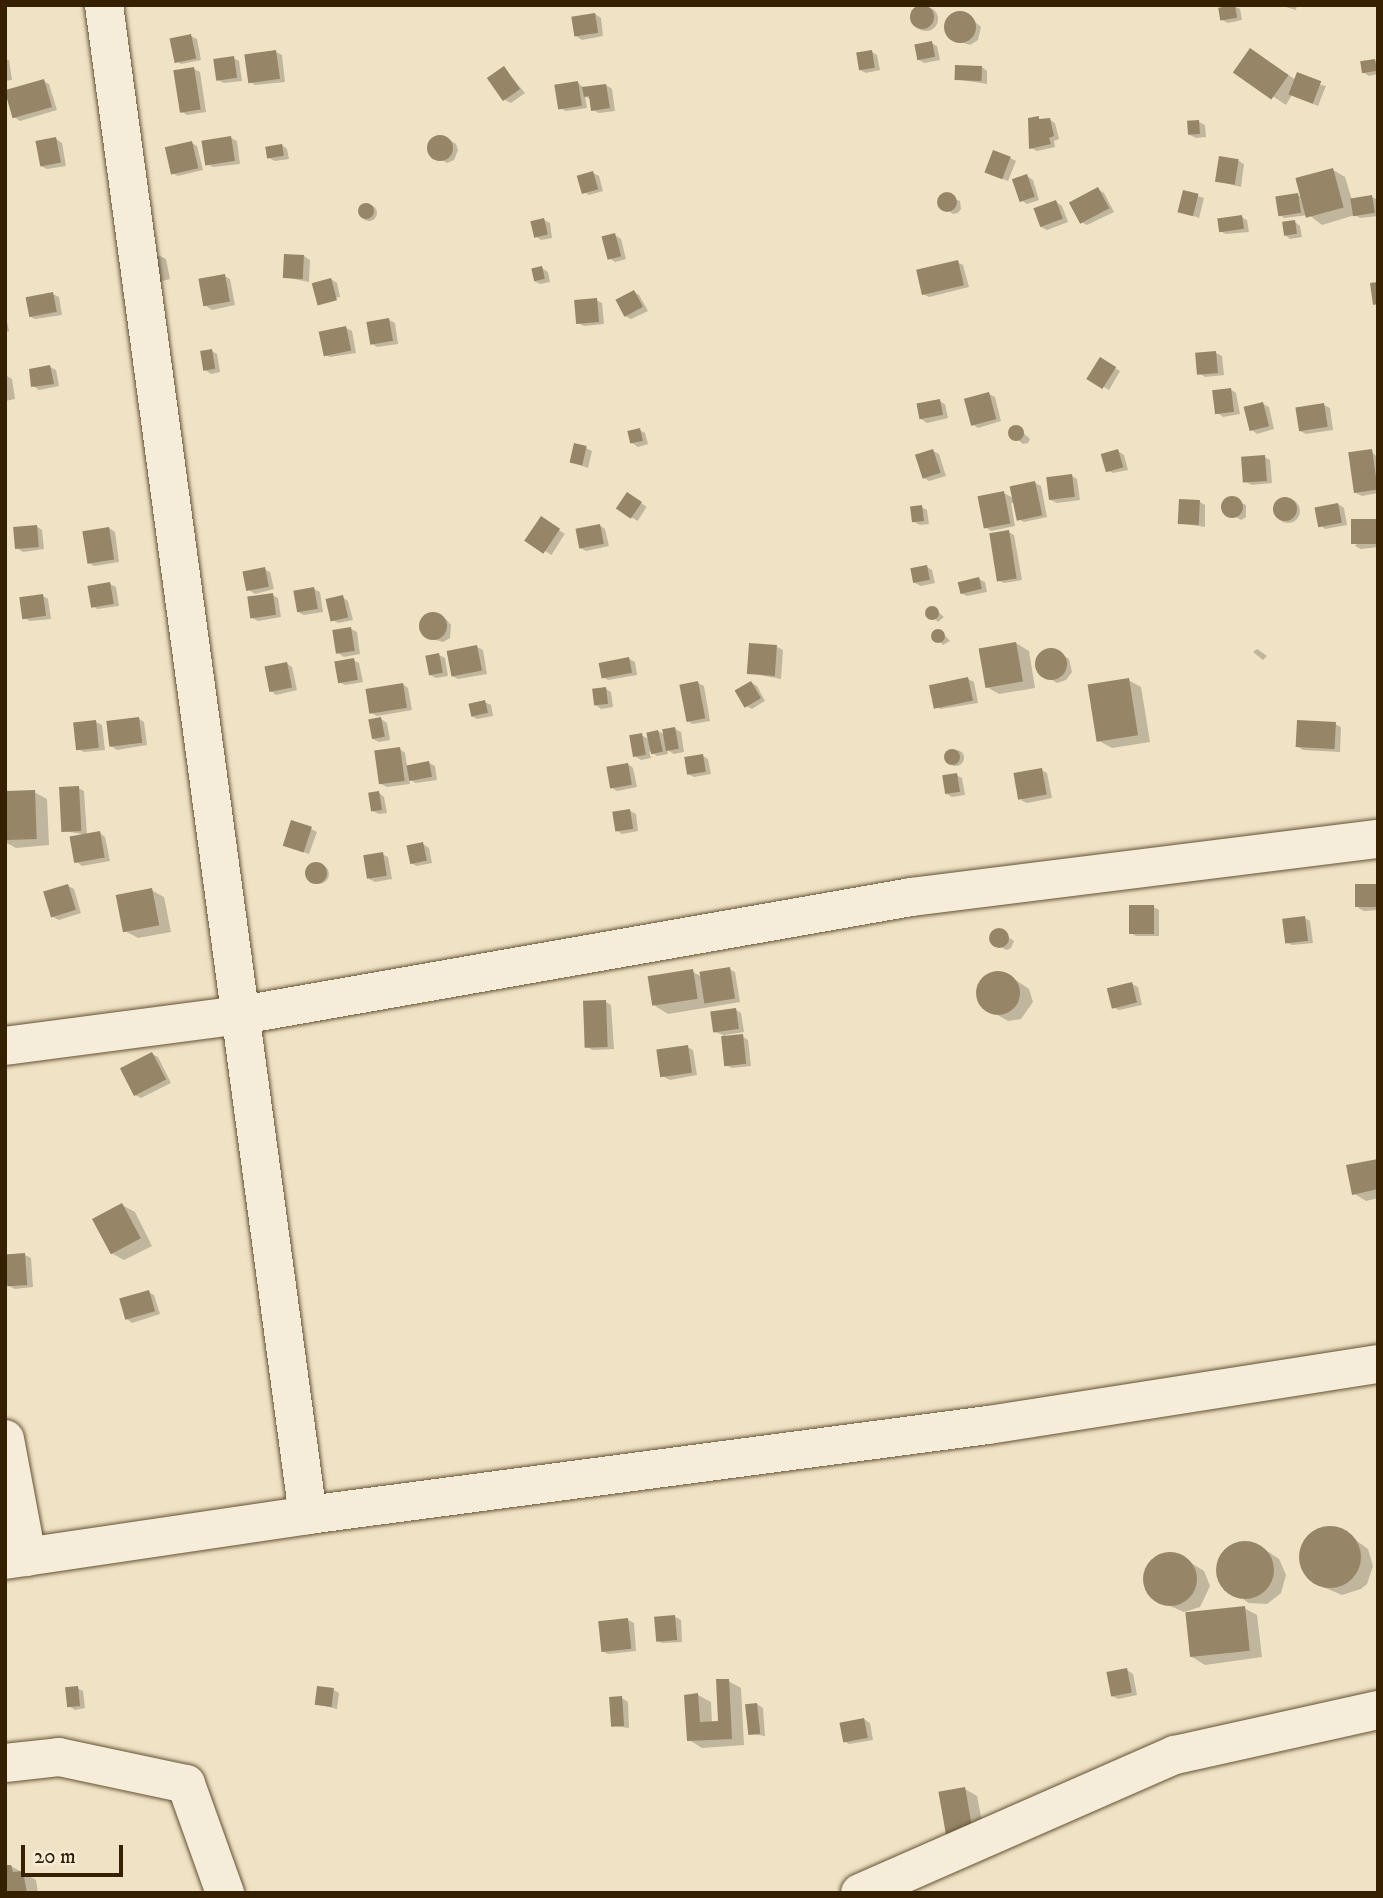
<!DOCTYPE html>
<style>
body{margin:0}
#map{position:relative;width:1383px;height:1898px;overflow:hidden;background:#f0e3c5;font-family:"IM FELL DW Pica",serif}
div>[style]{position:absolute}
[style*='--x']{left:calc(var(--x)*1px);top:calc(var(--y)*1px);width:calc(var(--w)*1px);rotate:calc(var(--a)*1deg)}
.shadow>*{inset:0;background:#0003;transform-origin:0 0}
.round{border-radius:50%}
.building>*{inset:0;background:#978567;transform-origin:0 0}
.roads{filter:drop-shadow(0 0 2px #645133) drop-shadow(0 0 2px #645133)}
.minor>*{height:38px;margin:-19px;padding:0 19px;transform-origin:19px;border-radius:19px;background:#f5edd9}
span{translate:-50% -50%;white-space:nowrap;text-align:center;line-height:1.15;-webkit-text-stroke:6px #f5edd9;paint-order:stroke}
.frame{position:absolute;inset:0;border:7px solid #362002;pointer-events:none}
.scale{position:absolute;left:21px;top:1845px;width:102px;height:32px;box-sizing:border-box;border:4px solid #362002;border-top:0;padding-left:9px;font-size:21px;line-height:24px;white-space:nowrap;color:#362002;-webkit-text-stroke:5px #f5edd9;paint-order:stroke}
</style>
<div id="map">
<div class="shadow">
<i style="clip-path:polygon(1279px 5px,1297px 5px,1296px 10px)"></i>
<i style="clip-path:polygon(1234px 6px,1240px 9px,1242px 20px,1228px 23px,1222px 20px)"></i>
<i class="round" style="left:914px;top:7px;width:24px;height:24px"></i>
<i style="clip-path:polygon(955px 13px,965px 13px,981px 27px,978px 40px,970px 45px,954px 40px,946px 28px,948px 19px)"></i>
<i style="clip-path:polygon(595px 14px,601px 18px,603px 36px,582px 40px,576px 36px)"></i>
<i style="clip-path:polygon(191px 36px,197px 39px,201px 60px,181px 64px,175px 60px)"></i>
<i style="clip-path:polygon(931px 43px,937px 46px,940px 60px,924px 63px,918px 59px)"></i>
<i style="clip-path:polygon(276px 52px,282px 55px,285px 82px,255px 85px,249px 81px)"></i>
<i style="clip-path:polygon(872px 52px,877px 55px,880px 70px,866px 73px,860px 70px)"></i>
<i style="clip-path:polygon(233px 58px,239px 61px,242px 81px,224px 83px,218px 80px)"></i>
<i style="clip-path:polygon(1263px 58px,1296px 80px,1326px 86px,1318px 106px,1292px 95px,1286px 105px,1236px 72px)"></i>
<i style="clip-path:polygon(5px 59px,9px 60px,12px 80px,5px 81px)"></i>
<i style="clip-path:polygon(1375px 61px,1378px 63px,1378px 74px,1369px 76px,1363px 72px)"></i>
<i style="clip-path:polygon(982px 67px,987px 71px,987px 84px,956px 79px)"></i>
<i style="clip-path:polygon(504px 68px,525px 93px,511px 103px,505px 100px)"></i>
<i style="clip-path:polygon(194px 69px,200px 72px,206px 112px,187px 115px,182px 112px)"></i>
<i style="clip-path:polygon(43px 81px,49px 84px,57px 110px,20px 121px,14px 117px)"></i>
<i style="clip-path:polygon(577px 82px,584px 88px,606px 85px,612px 89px,615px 111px,599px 113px,593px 110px,591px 100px,585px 96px,587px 108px,566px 111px,560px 108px)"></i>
<i style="clip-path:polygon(1049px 119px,1055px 123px,1059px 139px,1054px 141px,1055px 147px,1037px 151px,1031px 148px)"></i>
<i style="clip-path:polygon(1199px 122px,1205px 125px,1206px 137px,1196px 138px,1190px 135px)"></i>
<i style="clip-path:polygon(443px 136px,456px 144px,458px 150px,454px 160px,447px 163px,430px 153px,429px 146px,432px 139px)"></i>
<i style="clip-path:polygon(231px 138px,237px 141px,240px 164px,213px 167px,207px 164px)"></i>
<i style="clip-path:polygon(56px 139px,62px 143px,66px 166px,47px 169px,41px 166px)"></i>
<i style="clip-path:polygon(192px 143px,197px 146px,203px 170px,178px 176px,172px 173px)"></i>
<i style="clip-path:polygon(282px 145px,287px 149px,289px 159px,275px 161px,269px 158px)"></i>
<i style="clip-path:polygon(1010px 158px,1016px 161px,1008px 181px,992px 175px)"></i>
<i style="clip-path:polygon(1239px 161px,1244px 164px,1241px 187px,1217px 181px)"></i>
<i style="clip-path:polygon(1333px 170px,1345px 177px,1352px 200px,1372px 197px,1378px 200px,1378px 216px,1360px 218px,1355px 215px,1322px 225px,1309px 215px,1284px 218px,1279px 214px,1298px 195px,1304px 198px)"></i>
<i style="clip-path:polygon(593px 173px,599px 176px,603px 191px,589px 195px,584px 192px)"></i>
<i style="clip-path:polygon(1027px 176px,1033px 180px,1039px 200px,1027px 204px,1021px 200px)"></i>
<i style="clip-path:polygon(1098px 189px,1104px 193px,1114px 212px,1087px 225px,1081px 222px)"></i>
<i style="clip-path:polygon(1185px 192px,1204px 198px,1199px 218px,1180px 211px)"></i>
<i style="clip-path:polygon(943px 195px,960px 201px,961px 209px,958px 213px,953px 214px,940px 205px)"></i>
<i style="clip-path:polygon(1056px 202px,1062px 206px,1068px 222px,1047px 230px,1041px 227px)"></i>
<i class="round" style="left:361px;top:205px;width:16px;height:16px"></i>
<i style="clip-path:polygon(1241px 217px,1247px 220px,1249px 232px,1226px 234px,1220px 231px)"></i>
<i style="clip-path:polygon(544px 220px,550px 223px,552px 238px,541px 240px,535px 236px)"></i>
<i style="clip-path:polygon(1295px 222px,1300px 226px,1302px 237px,1290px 239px,1285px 235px)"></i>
<i style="clip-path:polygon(615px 235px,621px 239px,626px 259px,615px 262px,609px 258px)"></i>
<i style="clip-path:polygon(160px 256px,166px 259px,170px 279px,151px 284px,141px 260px)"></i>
<i style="clip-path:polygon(304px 256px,310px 260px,309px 282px,284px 277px)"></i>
<i style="clip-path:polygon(957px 262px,963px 265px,969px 287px,929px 297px,923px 294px)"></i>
<i style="clip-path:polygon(542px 268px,548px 272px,550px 282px,540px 284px,534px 281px)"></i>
<i style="clip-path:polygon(224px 276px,230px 279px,235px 305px,212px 310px,206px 306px)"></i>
<i style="clip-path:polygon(331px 279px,337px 283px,340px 297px,320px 301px,320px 304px,317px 303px)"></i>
<i style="clip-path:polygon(634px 292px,639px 295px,648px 311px,631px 319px,625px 316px)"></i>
<i style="clip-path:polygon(53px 294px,59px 297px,62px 315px,35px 319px,29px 316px)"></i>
<i style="clip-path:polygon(596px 300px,602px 303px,604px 324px,584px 326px,578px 323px)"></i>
<i style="clip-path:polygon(5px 311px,9px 331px,5px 332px)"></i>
<i style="clip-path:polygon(389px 320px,395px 323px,398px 344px,377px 347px,371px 343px)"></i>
<i style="clip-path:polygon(346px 328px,352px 331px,356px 353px,330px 357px,324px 354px)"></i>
<i style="clip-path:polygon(212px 351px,217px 354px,220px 372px,211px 374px,205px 370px)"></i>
<i style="clip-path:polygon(1216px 353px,1222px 356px,1224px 375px,1205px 377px,1199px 373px)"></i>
<i style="left:1101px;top:360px;width:22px;height:22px;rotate:30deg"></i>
<i style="clip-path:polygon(50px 367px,56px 370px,59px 386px,39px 390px,33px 386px)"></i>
<i style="clip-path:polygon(5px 375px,12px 379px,15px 399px,5px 401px)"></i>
<i style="clip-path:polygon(1230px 389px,1236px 393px,1240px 414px,1223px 417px,1218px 413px)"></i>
<i style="clip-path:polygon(989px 394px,995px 397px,1001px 421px,978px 428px,972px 424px)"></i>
<i style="clip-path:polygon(939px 401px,945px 404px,948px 418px,927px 423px,921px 419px)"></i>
<i style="clip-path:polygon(1263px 404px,1269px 407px,1274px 429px,1257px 434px,1252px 430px)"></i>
<i style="clip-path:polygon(1324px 405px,1330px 408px,1333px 430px,1306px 434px,1300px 431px)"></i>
<i style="clip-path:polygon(1017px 427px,1030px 439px,1028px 443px,1023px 444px,1010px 433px)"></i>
<i style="clip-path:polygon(639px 430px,645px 433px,648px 444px,638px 447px,632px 443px)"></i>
<i style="clip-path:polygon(586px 448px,592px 451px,588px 468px,577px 464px)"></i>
<i style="clip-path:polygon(933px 451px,939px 454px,946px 476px,929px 481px,924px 478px)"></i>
<i style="clip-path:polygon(1118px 451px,1124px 455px,1128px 470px,1113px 473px,1107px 470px)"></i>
<i style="clip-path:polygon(1371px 451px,1378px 458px,1378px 493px,1362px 496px,1356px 493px)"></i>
<i style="clip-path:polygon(1264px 457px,1270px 460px,1272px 483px,1252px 485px,1246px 482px)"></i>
<i style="clip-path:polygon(1072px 476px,1077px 479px,1080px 500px,1057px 503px,1051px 500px)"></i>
<i style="clip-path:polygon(1035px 483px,1041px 486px,1047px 517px,1024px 522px,1018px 519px,1014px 503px,1011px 503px,1015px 526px,991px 531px,985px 527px,1004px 493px,1013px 498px)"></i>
<i style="left:628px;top:495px;width:22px;height:17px;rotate:32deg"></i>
<i style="clip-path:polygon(1230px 498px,1246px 505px,1246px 517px,1241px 520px,1224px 510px,1225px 501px)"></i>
<i class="round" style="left:1276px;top:499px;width:24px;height:24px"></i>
<i style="clip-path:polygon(1200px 502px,1205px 505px,1205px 527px,1179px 523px)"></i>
<i style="clip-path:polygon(1338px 504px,1344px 508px,1347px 525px,1325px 529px,1320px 525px)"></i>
<i style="clip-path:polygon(921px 507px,927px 510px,929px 524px,920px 525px,914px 522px)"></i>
<i style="left:541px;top:519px;width:28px;height:25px;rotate:32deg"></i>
<i style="clip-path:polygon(1378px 521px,1378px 547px,1361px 549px,1355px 546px)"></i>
<i style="clip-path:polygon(599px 525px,605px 529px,609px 546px,586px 551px,580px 548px)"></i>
<i style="clip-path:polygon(36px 526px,42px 530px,44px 549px,23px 552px,17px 548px)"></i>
<i style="clip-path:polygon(109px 528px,115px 532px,119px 562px,94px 566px,88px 562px)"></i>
<i style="clip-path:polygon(1008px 532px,1014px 535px,1022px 580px,1004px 583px,998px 580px)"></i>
<i style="clip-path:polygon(927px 567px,932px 570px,935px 583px,921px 586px,915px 583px)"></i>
<i style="clip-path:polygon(264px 569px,270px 572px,274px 589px,255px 594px,249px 590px)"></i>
<i style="clip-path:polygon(979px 579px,985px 582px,987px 592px,967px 596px,961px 593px)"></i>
<i style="clip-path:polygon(110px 584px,116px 587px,119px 606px,97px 609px,92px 605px)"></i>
<i style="clip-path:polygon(314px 589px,320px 592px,323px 612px,304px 615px,298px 612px)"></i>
<i style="clip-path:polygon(272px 595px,278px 598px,281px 617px,258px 621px,252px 618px)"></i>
<i style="clip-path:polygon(43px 596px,48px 599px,51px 619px,30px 621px,24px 618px)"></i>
<i style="clip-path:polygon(342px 597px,348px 601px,353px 620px,338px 623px,333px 620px)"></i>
<i style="clip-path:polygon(934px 608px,944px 617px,938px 622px,928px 612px)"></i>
<i style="clip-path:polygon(431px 613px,446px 619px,451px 625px,450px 638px,443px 642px,429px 638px,421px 628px,422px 620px)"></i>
<i style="clip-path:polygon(351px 629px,357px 632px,360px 654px,344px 657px,338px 653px)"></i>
<i style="clip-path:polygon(942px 632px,950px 641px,943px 645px,934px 635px)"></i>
<i style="clip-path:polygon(1016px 643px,1029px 651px,1035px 688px,999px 694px,987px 687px)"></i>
<i style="clip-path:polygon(477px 647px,483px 650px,487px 674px,458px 679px,452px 676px)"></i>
<i style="clip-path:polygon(777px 647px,783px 650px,781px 679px,749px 673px)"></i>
<i style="clip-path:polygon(1257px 649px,1267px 656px,1263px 660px,1253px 652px)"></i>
<i style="clip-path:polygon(1054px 650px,1069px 659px,1072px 672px,1066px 680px,1057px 683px,1038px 671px,1036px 662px,1040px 654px)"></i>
<i style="clip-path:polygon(439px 655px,445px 658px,448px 676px,436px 678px,430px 675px)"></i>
<i style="clip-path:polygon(629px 659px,635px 662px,637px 675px,608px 680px,603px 677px)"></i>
<i style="clip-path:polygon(353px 660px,359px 663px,363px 682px,345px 685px,339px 682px)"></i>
<i style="clip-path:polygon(286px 663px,292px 667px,297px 690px,276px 695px,271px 691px)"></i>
<i style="clip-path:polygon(968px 679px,974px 682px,978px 703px,940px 709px,935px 706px)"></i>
<i style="clip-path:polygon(1128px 680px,1141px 687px,1150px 742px,1112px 748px,1099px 741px)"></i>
<i style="clip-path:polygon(698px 683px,704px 686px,710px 721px,692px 724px,687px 720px)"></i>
<i style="clip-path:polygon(752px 683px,757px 686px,765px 701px,752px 709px,746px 706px)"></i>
<i style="clip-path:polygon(403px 684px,408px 688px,412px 710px,377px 716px,372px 713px)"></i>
<i style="clip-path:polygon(606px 689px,611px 692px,613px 707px,601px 709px,596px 705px)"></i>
<i style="clip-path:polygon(485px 702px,491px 705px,493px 716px,477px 719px,471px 716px)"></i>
<i style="clip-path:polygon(139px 719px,144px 722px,147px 745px,117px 750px,111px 746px)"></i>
<i style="clip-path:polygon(381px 719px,387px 723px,390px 740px,379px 742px,373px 739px)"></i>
<i style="clip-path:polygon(96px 722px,102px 725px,105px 750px,84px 752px,78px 749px)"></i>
<i style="clip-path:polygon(1335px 724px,1341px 727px,1340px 752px,1303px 750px,1297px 746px)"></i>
<i style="clip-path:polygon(675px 729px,681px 732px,684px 752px,674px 754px,667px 750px,668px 754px,657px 756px,649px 751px,651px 758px,641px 760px,635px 756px,641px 735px,649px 739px,658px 731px,665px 735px)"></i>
<i style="clip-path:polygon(400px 749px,405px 753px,407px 766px,429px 763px,435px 766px,437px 780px,416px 783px,409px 779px,410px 784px,387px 787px,381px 784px)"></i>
<i class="round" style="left:948px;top:750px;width:16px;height:16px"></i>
<i style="clip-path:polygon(703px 756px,708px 759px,711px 774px,694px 777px,688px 774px)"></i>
<i style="clip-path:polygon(628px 764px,633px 768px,637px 787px,617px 791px,612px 788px)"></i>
<i style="clip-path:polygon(1041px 770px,1047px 773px,1052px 798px,1027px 803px,1021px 800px)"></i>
<i style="clip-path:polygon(956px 775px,962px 778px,965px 795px,952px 797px,947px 794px)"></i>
<i style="clip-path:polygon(78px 788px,84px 791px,87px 836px,100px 833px,105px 837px,110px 861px,82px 866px,77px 862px,82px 834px,64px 831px)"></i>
<i style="clip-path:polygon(34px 792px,47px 799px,49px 845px,16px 848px,5px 842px)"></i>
<i style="clip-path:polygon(379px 793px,384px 797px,387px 813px,379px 814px,373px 811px)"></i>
<i style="clip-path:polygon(630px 811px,636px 814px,638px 831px,622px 834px,616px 830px)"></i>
<i style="clip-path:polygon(311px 829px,317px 832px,309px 854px,290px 847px)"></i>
<i style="clip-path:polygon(423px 844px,429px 848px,432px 863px,417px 866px,411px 863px)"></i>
<i style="clip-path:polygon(382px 854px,388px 857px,392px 879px,375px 882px,369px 879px)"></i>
<i class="round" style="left:309px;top:864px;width:20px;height:20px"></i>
<i style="clip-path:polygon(68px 886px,74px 889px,81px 913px,59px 920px,53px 917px)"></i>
<i style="clip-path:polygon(1378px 886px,1378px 910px,1364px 911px,1358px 908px)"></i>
<i style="clip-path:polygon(151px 890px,164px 897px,171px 932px,138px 938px,125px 931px)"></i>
<i style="clip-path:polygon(1153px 907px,1159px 910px,1159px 936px,1136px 936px,1131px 933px)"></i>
<i style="clip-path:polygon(1305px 918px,1310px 921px,1313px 943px,1292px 945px,1286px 942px)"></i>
<i style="clip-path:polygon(999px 931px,1014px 941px,1011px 948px,1007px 950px,995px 945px,991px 938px)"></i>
<i style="clip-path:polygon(729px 969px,735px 972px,740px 1002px,668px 1014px,655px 1006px,692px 971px,702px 977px)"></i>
<i style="clip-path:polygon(1005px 973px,1029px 989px,1033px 1002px,1021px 1019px,1008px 1021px,996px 1014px,982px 1007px,977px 994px,985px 976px)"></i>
<i style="clip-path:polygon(1132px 984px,1138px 987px,1142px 1005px,1119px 1010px,1113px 1007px)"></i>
<i style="clip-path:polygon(606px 1002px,611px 1005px,614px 1049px,593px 1050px,587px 1047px)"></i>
<i style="clip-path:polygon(735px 1009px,741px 1013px,744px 1032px,725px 1035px,725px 1038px,742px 1036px,748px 1040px,751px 1066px,732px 1068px,726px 1065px,723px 1035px,715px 1032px)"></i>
<i style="clip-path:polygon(687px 1047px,693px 1050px,697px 1075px,670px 1080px,664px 1077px)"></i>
<i style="clip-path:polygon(152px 1054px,158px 1057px,171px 1083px,141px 1098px,135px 1095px)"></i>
<i style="clip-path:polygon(1378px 1161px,1378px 1198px,1366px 1201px,1353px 1193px)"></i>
<i style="clip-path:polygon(122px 1205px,135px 1212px,152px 1246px,124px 1260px,111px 1253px)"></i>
<i style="clip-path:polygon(25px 1255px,31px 1258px,33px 1287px,15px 1289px,9px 1286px)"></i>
<i style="clip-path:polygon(148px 1292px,154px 1295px,160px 1314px,132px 1323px,127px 1319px)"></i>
<i style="clip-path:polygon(1330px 1527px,1340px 1529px,1368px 1549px,1373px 1566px,1367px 1584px,1361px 1589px,1342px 1595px,1323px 1587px,1310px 1579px,1300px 1561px,1301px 1551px,1311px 1534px)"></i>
<i style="clip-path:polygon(1240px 1542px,1258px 1545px,1279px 1559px,1286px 1575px,1281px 1593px,1267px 1604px,1249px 1603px,1221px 1584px,1217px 1567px,1224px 1551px)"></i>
<i style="clip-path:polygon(1176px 1554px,1204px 1571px,1210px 1586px,1200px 1607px,1184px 1612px,1154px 1599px,1145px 1584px,1145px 1576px,1153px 1561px,1159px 1556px)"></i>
<i style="clip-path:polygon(1244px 1608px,1257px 1615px,1262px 1657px,1205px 1665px,1192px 1657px)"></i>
<i style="clip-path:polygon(675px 1617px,681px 1620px,682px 1642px,662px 1643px,656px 1640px)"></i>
<i style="clip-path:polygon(628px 1620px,634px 1623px,636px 1651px,608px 1654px,602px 1651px)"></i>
<i style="clip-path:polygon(1127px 1670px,1133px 1674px,1137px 1695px,1118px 1699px,1112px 1696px)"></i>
<i style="clip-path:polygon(728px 1681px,741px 1688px,744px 1745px,702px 1748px,689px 1740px,698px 1695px,711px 1702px,712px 1723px,720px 1723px)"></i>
<i style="clip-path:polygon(77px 1688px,83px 1691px,85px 1708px,75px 1710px,69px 1706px)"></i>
<i style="clip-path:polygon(334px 1690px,339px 1693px,337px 1709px,316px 1704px)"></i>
<i style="clip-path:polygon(622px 1698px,628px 1702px,629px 1728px,613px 1726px)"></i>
<i style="clip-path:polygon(757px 1704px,763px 1708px,765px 1736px,750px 1734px)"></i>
<i style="clip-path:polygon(864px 1719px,870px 1723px,873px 1740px,849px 1744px,844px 1741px)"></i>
<i style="clip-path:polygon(965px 1789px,977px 1796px,986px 1842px,962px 1847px)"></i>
<i style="clip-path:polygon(11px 1866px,36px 1880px,38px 1893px,5px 1893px)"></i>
</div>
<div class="building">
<i class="round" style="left:910px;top:5px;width:24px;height:24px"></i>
<i style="left:1235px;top:5px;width:13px;height:17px;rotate:81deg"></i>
<i class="round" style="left:944px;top:11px;width:32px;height:32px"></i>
<i style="left:595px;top:13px;width:20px;height:24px;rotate:81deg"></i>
<i style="left:191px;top:34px;width:25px;height:22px;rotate:78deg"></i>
<i style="left:932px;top:41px;width:16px;height:18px;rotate:79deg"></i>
<i style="left:1250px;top:48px;width:47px;height:30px;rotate:35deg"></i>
<i style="left:276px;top:50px;width:29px;height:32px;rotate:82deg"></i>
<i style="left:872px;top:50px;width:18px;height:16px;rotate:81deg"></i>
<i style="left:234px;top:56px;width:22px;height:21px;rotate:82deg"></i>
<i style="left:1375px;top:59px;width:12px;height:15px;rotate:81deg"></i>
<i style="left:955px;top:65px;width:27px;height:15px;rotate:2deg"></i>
<i style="left:504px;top:66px;width:28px;height:21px;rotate:55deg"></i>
<i style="left:194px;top:67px;width:43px;height:21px;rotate:81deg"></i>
<i style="left:1297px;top:72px;width:26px;height:24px;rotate:21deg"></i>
<i style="left:44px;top:79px;width:29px;height:41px;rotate:74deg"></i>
<i style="left:578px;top:81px;width:25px;height:24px;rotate:81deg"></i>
<i style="clip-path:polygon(606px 84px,610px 108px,591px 111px,589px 96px,584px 97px,582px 87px)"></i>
<i style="clip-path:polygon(1039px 116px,1039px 119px,1050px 118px,1054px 136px,1049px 138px,1051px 144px,1029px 149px,1028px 118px)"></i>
<i style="left:1199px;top:120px;width:14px;height:12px;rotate:86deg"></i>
<i class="round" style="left:427px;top:135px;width:26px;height:26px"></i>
<i style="left:231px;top:136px;width:25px;height:30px;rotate:81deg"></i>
<i style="left:56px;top:137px;width:26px;height:21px;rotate:79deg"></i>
<i style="left:192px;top:141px;width:28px;height:28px;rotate:77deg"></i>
<i style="left:282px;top:144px;width:12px;height:17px;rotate:81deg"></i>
<i style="left:993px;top:150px;width:19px;height:24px;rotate:21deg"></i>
<i style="left:1219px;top:156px;width:20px;height:26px;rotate:9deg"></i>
<i style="left:1333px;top:168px;width:41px;height:39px;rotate:75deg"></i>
<i style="left:593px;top:171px;width:19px;height:17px;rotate:74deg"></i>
<i style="left:1027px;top:174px;width:24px;height:16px;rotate:71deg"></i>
<i style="left:1098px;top:187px;width:24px;height:33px;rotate:62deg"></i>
<i style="left:1183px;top:190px;width:16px;height:23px;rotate:14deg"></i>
<i class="round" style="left:937px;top:192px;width:20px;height:20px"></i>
<i style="left:1298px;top:193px;width:20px;height:23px;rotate:81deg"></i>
<i style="left:1372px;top:195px;width:18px;height:22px;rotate:81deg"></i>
<i style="left:1056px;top:200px;width:20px;height:24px;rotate:70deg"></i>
<i class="round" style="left:358px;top:203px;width:16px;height:16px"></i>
<i style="left:1242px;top:215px;width:14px;height:25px;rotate:82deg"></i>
<i style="left:544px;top:218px;width:17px;height:14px;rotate:77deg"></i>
<i style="left:1295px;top:220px;width:14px;height:13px;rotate:82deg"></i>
<i style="left:615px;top:233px;width:24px;height:14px;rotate:75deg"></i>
<i style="left:284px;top:254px;width:20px;height:24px;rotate:3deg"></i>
<i style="left:958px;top:260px;width:26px;height:43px;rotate:77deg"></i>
<i style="left:542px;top:266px;width:13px;height:11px;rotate:77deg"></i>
<i style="left:225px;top:274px;width:28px;height:27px;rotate:80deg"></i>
<i style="left:331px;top:278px;width:23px;height:20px;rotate:75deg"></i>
<i style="clip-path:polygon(1378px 282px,1378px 304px,1373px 305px,1370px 283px)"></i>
<i style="left:634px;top:290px;width:19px;height:21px;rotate:62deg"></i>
<i style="left:53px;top:292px;width:20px;height:28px;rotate:79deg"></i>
<i style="left:597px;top:298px;width:24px;height:23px;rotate:85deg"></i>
<i style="left:389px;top:318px;width:23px;height:23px;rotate:80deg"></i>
<i style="left:346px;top:326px;width:25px;height:28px;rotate:78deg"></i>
<i style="left:212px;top:349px;width:20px;height:12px;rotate:81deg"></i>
<i style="left:1216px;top:351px;width:22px;height:21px;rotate:85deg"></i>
<i style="left:1100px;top:357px;width:19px;height:26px;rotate:32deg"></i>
<i style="clip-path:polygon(50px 365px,54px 384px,31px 387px,29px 369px)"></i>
<i style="left:1231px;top:388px;width:24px;height:19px;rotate:83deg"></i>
<i style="left:989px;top:392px;width:28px;height:26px;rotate:75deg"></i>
<i style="left:940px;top:399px;width:16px;height:24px;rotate:79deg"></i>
<i style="left:1263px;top:402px;width:25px;height:20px;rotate:76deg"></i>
<i style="left:1324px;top:403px;width:24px;height:29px;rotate:81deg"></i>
<i class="round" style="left:1008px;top:425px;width:16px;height:16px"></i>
<i style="left:640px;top:428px;width:13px;height:13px;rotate:77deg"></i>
<i style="left:574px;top:443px;width:13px;height:20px;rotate:13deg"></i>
<i style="left:933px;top:449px;width:25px;height:19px;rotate:72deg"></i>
<i style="left:1118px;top:449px;width:19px;height:18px;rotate:74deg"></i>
<i style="left:1372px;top:449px;width:41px;height:24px;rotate:82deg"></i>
<i style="left:1265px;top:455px;width:26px;height:24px;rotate:86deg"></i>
<i style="left:1072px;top:474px;width:23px;height:26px;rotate:83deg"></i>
<i style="left:1035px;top:481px;width:35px;height:26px;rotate:78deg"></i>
<i style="left:1004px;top:491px;width:33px;height:27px;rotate:79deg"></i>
<i style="left:627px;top:492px;width:18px;height:20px;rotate:34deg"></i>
<i class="round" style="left:1221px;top:496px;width:22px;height:22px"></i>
<i class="round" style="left:1273px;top:497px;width:24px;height:24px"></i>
<i style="left:1179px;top:499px;width:21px;height:25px;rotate:3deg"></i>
<i style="left:1338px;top:503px;width:20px;height:24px;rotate:79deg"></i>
<i style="left:922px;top:505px;width:16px;height:12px;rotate:83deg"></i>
<i style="left:541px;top:516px;width:23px;height:30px;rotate:34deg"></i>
<i style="left:1378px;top:519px;width:25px;height:27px;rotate:90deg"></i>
<i style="left:600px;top:524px;width:20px;height:25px;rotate:79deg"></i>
<i style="left:37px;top:525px;width:22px;height:24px;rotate:85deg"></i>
<i style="left:109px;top:527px;width:33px;height:27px;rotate:81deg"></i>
<i style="left:1009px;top:530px;width:49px;height:20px;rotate:81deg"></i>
<i style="left:927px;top:565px;width:15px;height:17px;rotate:79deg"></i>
<i style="left:265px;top:567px;width:20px;height:23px;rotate:79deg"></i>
<i style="left:979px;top:577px;width:12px;height:22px;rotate:76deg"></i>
<i style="left:110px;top:582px;width:22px;height:23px;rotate:80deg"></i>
<i style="left:314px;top:587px;width:22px;height:21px;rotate:80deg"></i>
<i style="left:273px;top:593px;width:22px;height:26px;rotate:82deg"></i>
<i style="left:43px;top:594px;width:22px;height:24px;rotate:82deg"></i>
<i style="left:343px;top:595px;width:23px;height:18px;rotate:77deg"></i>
<i class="round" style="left:925px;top:606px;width:14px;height:14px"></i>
<i class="round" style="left:419px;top:612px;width:28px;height:28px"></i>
<i style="left:351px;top:627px;width:24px;height:19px;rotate:81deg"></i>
<i class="round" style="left:931px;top:629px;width:14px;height:14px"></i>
<i style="left:1016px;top:642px;width:40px;height:38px;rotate:80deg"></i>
<i style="left:749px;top:643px;width:28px;height:31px;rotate:4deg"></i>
<i style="left:477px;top:645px;width:26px;height:31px;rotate:79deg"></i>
<i class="round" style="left:1035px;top:648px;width:32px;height:32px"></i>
<i style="left:439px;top:653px;width:20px;height:14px;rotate:79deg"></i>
<i style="left:629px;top:657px;width:16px;height:31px;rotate:79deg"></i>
<i style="left:354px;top:658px;width:22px;height:20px;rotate:80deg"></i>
<i style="left:287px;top:662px;width:26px;height:23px;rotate:79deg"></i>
<i style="left:968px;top:677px;width:24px;height:40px;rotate:78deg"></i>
<i style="left:1129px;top:678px;width:58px;height:42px;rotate:81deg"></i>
<i style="left:698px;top:681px;width:38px;height:19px;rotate:79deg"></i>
<i style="left:751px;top:681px;width:20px;height:19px;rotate:60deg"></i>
<i style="left:403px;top:683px;width:25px;height:38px;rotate:81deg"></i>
<i style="left:606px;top:687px;width:17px;height:14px;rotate:83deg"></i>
<i style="left:485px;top:700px;width:13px;height:17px;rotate:77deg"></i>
<i style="left:139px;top:717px;width:26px;height:33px;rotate:83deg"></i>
<i style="left:381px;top:717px;width:20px;height:13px;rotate:79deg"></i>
<i style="left:96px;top:720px;width:28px;height:23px;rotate:84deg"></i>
<i style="left:1297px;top:720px;width:39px;height:27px;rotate:3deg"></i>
<i style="left:675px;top:727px;width:22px;height:13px;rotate:80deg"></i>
<i style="left:658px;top:730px;width:22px;height:12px;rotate:77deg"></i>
<i style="left:642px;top:733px;width:22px;height:13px;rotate:80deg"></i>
<i style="left:400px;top:747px;width:34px;height:26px;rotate:82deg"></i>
<i class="round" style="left:944px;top:749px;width:16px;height:16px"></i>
<i style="left:703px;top:754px;width:18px;height:19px;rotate:81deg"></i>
<i style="left:429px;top:761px;width:16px;height:23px;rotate:79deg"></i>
<i style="left:628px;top:763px;width:22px;height:22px;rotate:80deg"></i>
<i style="left:1042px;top:768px;width:27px;height:29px;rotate:80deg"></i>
<i style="left:957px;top:773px;width:19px;height:15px;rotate:81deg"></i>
<i style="left:79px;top:786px;width:45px;height:20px;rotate:87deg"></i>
<i style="left:35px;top:790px;width:49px;height:30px;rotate:88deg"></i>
<i style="left:379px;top:791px;width:19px;height:11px;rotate:81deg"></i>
<i style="left:630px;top:809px;width:20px;height:18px;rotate:81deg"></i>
<i style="left:291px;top:820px;width:22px;height:27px;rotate:18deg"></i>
<i style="left:100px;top:831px;width:27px;height:31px;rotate:80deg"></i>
<i style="left:423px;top:842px;width:19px;height:17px;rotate:78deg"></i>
<i style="left:383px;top:852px;width:24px;height:20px;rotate:81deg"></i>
<i class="round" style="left:305px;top:862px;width:22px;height:22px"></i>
<i style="left:68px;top:884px;width:27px;height:26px;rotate:73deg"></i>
<i style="left:1378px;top:884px;width:23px;height:23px;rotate:90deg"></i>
<i style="left:152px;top:888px;width:38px;height:37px;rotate:79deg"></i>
<i style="left:1129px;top:905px;width:25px;height:29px"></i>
<i style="left:1305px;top:916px;width:25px;height:23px;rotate:83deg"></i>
<i class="round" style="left:989px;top:928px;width:20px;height:20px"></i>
<i style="left:730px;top:967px;width:32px;height:31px;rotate:81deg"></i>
<i style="left:693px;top:969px;width:30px;height:46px;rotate:81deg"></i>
<i class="round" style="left:976px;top:971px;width:44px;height:44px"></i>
<i style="left:1132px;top:982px;width:21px;height:26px;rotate:76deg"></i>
<i style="left:606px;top:1000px;width:47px;height:23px;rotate:88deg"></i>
<i style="left:736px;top:1008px;width:21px;height:26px;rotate:82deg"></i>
<i style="left:743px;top:1034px;width:30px;height:22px;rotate:84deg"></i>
<i style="left:688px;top:1045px;width:28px;height:32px;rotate:82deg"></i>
<i style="left:152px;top:1052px;width:31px;height:36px;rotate:63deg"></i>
<i style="clip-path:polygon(1378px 1159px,1378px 1189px,1352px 1195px,1346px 1165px)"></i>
<i style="left:122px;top:1203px;width:40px;height:34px;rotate:62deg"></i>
<i style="left:25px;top:1253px;width:32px;height:20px;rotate:86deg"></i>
<i style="left:149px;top:1290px;width:22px;height:31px;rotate:74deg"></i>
<i class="round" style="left:1299px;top:1526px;width:62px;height:62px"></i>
<i class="round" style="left:1216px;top:1541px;width:58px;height:58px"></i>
<i class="round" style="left:1143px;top:1552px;width:54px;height:54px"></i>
<i style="left:1245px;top:1606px;width:45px;height:60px;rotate:84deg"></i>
<i style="left:675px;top:1615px;width:25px;height:21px;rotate:85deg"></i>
<i style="left:628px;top:1618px;width:31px;height:30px;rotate:84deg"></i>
<i style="left:1127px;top:1668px;width:25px;height:21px;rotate:79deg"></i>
<i style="clip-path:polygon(716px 1679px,729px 1679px,732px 1739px,687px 1741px,684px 1695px,698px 1693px,700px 1722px,718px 1721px)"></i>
<i style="left:78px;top:1686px;width:20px;height:13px;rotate:84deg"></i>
<i style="left:317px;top:1686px;width:17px;height:19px;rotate:7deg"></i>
<i style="left:622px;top:1696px;width:30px;height:13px;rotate:86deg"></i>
<i style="left:757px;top:1703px;width:31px;height:12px;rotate:84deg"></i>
<i style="left:864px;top:1718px;width:20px;height:25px;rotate:79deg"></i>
<i style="left:965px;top:1787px;width:50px;height:27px;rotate:80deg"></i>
<i style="clip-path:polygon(5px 1865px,11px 1865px,13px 1872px,23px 1871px,27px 1893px,5px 1893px)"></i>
</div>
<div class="roads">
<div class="minor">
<i style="--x:104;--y:5;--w:1524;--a:82.31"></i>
<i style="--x:5;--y:1046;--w:239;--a:-7.5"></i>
<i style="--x:242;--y:1015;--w:679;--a:-10"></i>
<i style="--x:911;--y:897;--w:471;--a:-7.1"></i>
<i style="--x:5;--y:1439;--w:120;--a:79.4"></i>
<i style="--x:5;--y:1560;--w:306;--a:-8.4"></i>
<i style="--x:308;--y:1515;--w:686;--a:-7.54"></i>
<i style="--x:988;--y:1425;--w:395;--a:-8.9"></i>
<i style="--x:5;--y:1763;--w:54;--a:-6.3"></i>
<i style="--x:59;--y:1757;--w:130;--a:12"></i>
<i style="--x:186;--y:1784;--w:116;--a:70.3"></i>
<i style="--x:860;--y:1893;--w:344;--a:-23.7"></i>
<i style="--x:1175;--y:1755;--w:208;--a:-12.5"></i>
</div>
</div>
<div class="frame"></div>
<div class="scale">20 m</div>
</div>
